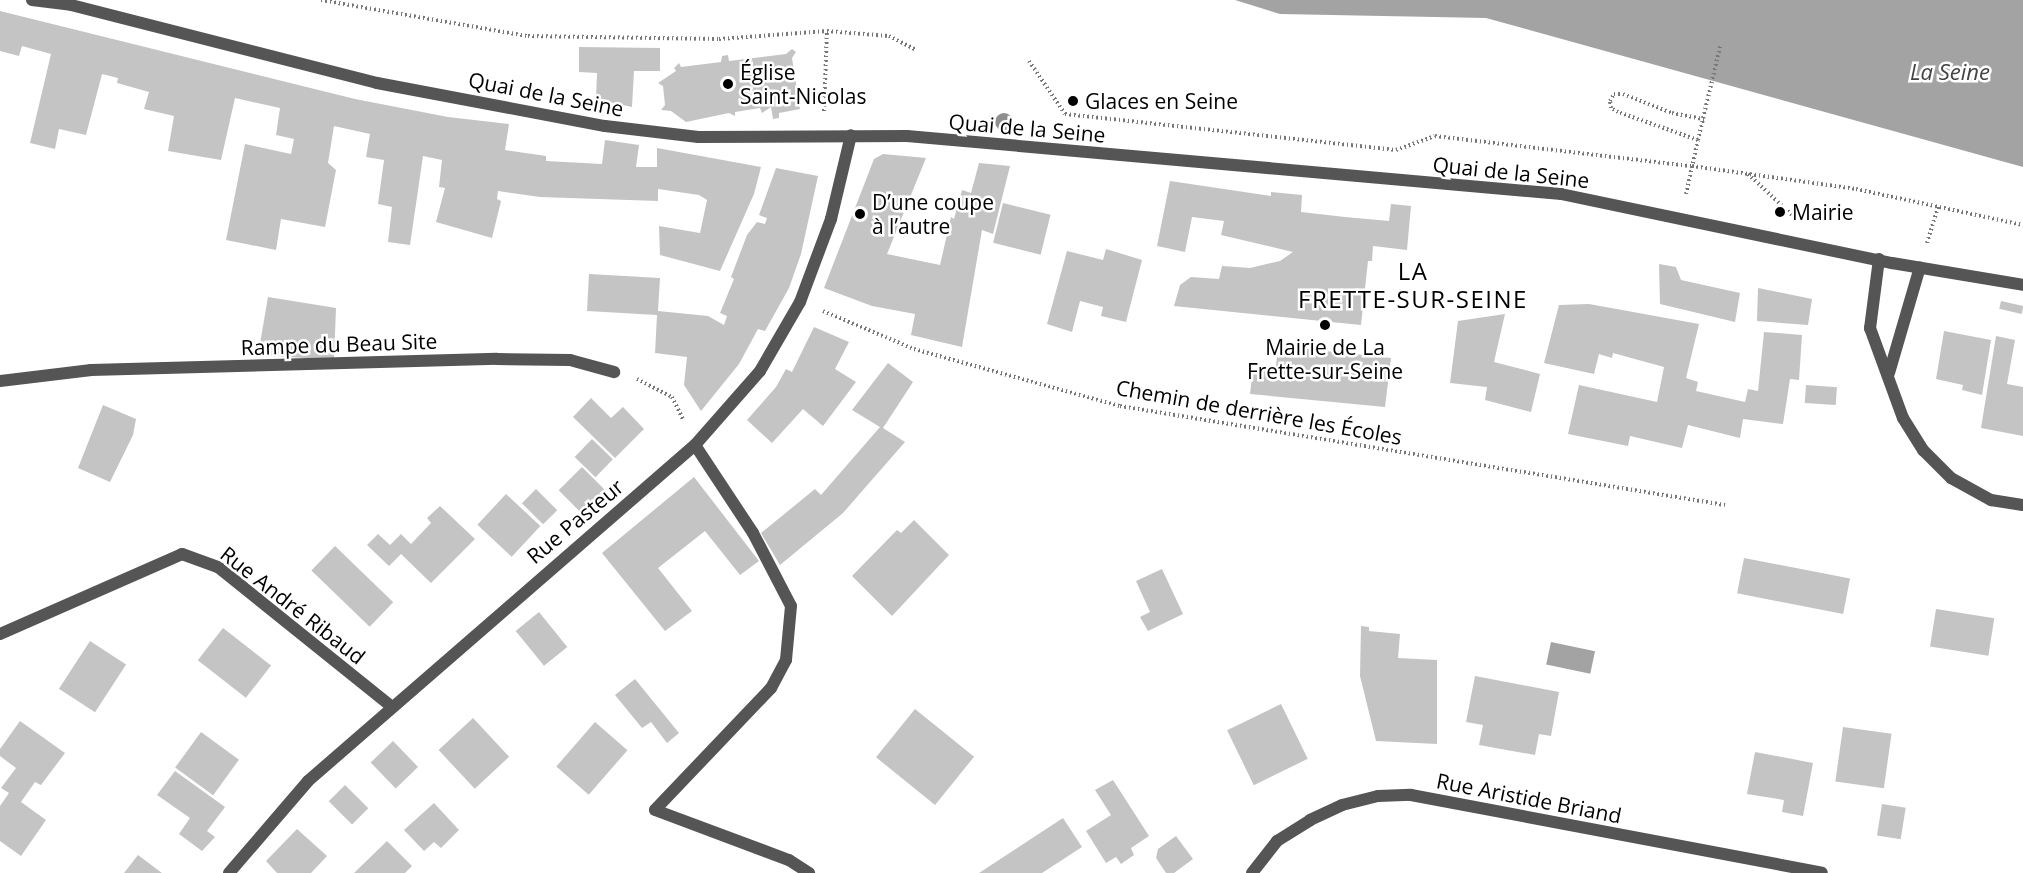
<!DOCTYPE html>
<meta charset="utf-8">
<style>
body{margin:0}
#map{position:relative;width:2023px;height:873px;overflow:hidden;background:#fff;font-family:"Open Sans",sans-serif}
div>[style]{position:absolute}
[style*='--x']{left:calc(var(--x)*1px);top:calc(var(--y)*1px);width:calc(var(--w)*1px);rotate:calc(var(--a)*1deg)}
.water>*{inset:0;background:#a3a3a3;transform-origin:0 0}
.building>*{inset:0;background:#c4c4c4;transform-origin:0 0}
.path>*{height:4px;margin-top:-2px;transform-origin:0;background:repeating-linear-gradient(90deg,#777 0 1.5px,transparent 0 4.5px)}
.service>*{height:12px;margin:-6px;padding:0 6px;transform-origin:6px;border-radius:6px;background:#555}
.minor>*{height:12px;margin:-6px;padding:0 6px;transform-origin:6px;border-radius:6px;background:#555}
.tertiary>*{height:12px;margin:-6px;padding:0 6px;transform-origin:6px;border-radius:6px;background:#555}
.trees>*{width:18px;height:18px;margin:-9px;border-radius:50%;background:#8f8f8f}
.dots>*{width:16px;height:16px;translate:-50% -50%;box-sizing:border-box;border:3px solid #fff;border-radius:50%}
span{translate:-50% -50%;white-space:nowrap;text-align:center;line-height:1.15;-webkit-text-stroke:5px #fff;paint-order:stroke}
.poi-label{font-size:21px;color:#000}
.left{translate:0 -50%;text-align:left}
.street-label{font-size:21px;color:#000}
.water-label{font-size:22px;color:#444;font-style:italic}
.quarter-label{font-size:24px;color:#000;letter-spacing:1.5px}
</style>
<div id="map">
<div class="water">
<i style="clip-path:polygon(1235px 0,2023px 0,2023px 167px,1486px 18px,1280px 14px)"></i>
<i style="left:1551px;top:642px;width:45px;height:23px;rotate:12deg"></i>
</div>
<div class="building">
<i style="clip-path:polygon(0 11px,355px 99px,448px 117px,509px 124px,505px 150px,546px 156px,546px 161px,602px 164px,605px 140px,639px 145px,636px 167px,657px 167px,657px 148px,761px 167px,754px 194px,720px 271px,660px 255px,659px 226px,700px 233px,707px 200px,699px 195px,658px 189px,658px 201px,540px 197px,498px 191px,497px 199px,501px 201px,492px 238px,436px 222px,445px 188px,439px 187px,442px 160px,423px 156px,410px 245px,388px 242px,392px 207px,378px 204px,384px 160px,366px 157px,370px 134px,334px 126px,328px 163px,336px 170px,325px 227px,281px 219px,276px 250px,226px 240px,245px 144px,291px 154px,294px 139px,276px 135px,280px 108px,235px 98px,221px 160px,168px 151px,174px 116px,144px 109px,149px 92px,117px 83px,118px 78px,102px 74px,86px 135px,59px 129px,55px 149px,30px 143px,51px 54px,22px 46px,19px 56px,0 51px)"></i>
<i style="clip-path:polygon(579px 47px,660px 48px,660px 71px,634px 71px,632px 107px,596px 99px,597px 73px,579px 72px)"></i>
<i style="clip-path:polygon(792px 49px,796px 52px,792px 58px,800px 109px,779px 113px,779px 118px,773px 119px,771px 107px,762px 113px,760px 108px,735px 112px,735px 116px,729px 113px,686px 122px,671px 111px,661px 110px,665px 105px,663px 86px,658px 83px,676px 71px,674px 68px,679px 63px,681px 67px,721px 62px,722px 56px,728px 55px,729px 61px,786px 54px)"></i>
<i style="clip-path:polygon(883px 154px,926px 158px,887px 254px,940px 265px,951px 217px,954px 219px,962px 190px,971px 193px,979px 163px,1010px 166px,993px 234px,982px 230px,962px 347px,911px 335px,915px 314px,872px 306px,824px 288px,874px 159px)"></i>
<i style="clip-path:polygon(776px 168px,818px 176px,801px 254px,789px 288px,765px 331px,758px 329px,739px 364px,701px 411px,684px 385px,687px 357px,655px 353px,657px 315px,587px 311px,589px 274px,660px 278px,658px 311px,708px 316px,724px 325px,727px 316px,720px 313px,734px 279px,731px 277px,747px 235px,757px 222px,765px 224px,767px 218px,759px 215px)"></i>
<i style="clip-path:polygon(1170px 181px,1271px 196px,1271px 192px,1302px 195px,1301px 212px,1345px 217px,1389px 221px,1391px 204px,1411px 206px,1407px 250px,1373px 246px,1372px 261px,1368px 261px,1361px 325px,1174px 306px,1180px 285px,1191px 277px,1219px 279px,1222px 266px,1250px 268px,1280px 261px,1293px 252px,1221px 235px,1224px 221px,1192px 217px,1185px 252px,1157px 246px)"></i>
<i style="left:1003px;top:203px;width:49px;height:41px;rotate:14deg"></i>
<i style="clip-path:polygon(1106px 249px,1142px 260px,1126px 322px,1101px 316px,1103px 307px,1080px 301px,1072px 332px,1047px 324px,1067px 251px,1103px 260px)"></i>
<i style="clip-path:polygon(1659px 264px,1676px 267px,1681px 280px,1740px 293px,1735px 322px,1660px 304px)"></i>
<i style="clip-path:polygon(1758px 288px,1812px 299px,1808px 325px,1757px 321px)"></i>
<i style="clip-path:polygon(268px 297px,336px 308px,334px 360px,258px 355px)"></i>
<i style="left:2001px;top:301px;width:23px;height:8px;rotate:13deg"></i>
<i style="clip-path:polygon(1589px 304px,1699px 324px,1686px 378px,1698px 382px,1696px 391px,1745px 402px,1748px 389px,1758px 391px,1764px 332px,1802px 335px,1799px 380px,1790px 379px,1783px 424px,1743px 419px,1740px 438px,1688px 425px,1682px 448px,1630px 436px,1628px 446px,1568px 434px,1579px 385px,1657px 402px,1664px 367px,1613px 353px,1612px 358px,1599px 354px,1594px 374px,1544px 363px,1559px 305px)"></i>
<i style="clip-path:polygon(1505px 314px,1494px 362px,1540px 374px,1531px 412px,1485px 400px,1487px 387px,1450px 383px,1458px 321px)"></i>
<i style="clip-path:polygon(814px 327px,849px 342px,835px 369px,856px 382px,823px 426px,803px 409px,772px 443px,747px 420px,776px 387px,786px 369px,792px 372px)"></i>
<i style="clip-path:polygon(1944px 331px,1991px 340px,1982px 395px,1962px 390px,1963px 385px,1936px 379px)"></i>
<i style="clip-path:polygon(1996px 336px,2015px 340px,2007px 384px,2023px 387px,2023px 436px,1981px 428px)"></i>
<i style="clip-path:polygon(1279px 346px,1391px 358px,1385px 407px,1250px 394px,1253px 368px,1275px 370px)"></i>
<i style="clip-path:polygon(888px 363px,913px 382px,883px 428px,905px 442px,843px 513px,780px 565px,761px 533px,815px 489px,821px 495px,880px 427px,852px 410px)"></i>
<i style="left:1806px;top:385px;width:31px;height:18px;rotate:4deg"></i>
<i style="clip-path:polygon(591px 398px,611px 418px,623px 407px,644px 429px,615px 458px,573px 417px)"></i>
<i style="clip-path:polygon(103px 405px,136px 419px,133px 435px,110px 482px,78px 468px)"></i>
<i style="left:592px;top:439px;width:29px;height:25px;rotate:44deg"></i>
<i style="left:582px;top:467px;width:34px;height:33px;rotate:45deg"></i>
<i style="clip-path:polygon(694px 477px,759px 561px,740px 575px,705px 531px,658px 568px,692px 611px,665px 631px,602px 553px)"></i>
<i style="left:536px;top:489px;width:30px;height:20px;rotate:45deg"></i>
<i style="left:506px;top:494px;width:47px;height:42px;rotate:43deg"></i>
<i style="clip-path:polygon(440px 506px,475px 539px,431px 583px,401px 554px,389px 566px,367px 545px,378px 534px,390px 545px,401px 534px,411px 544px,431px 523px,427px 518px)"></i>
<i style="clip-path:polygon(914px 520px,949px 555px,892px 616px,852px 576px,897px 530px,901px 533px)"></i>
<i style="left:335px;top:546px;width:81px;height:34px;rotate:44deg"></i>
<i style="left:1744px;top:558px;width:108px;height:36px;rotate:11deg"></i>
<i style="clip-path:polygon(1162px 569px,1183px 614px,1148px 631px,1140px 617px,1150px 612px,1136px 581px)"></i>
<i style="left:1936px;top:609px;width:59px;height:38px;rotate:9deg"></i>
<i style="left:539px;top:612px;width:45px;height:30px;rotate:51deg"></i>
<i style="clip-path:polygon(1361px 626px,1369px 627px,1369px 631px,1400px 634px,1398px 658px,1437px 660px,1437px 744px,1376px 741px,1360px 676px)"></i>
<i style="left:223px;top:628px;width:61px;height:41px;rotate:38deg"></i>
<i style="left:90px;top:641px;width:43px;height:57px;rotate:33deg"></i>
<i style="clip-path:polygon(1475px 676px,1559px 692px,1551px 736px,1539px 734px,1535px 755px,1479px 745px,1483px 725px,1466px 722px)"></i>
<i style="clip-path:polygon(635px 679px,679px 733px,667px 743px,651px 722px,642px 728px,615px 695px)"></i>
<i style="left:1281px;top:704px;width:61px;height:60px;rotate:64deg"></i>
<i style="left:915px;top:709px;width:76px;height:62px;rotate:39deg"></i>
<i style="left:473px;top:718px;width:53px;height:47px;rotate:47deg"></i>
<i style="clip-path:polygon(20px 721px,65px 753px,41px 785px,35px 782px,21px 802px,46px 820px,21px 856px,0 841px,0 806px,9px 793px,1px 788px,16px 768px,0 756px,0 749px)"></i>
<i style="left:595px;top:722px;width:43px;height:59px;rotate:41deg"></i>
<i style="left:1843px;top:727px;width:49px;height:55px;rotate:8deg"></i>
<i style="left:201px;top:732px;width:47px;height:44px;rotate:36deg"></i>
<i style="left:393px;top:741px;width:36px;height:31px;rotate:46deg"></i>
<i style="clip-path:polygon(1755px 752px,1813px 763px,1803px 816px,1782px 812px,1784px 800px,1747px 794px)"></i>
<i style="clip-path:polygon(175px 771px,225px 807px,207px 831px,215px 837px,202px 851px,179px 834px,190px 818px,157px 795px)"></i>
<i style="clip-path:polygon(1113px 780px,1149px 836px,1131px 848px,1134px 855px,1121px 864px,1116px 857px,1106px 863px,1086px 831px,1111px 815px,1095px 790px)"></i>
<i style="left:345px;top:785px;width:33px;height:23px;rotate:45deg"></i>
<i style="clip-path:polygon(434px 803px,459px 830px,441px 848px,434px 842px,424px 851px,404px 830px)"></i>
<i style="left:1882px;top:804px;width:24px;height:32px;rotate:9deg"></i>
<i style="clip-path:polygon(1063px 818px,1082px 847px,1042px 873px,979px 873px)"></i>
<i style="clip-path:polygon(297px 829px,327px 856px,311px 873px,277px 873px,266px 861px)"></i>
<i style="clip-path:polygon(1176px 836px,1193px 859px,1174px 873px,1166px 873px,1156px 858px,1158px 849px)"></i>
<i style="clip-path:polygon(387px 841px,412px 866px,405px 873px,354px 873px)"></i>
<i style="clip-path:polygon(138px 855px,162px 873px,124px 873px)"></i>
</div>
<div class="path">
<i style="--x:321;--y:0;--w:210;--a:9.9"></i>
<i style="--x:528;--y:36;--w:191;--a:0.9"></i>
<i style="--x:719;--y:39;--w:108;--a:-4.2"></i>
<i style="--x:827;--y:31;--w:62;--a:4.6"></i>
<i style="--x:889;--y:36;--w:30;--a:27"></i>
<i style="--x:1029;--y:61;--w:64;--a:55.8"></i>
<i style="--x:1065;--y:114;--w:333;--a:6.2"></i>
<i style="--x:1396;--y:150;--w:41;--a:-19.7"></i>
<i style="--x:1435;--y:136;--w:259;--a:6.7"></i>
<i style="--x:1692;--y:166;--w:166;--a:8"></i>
<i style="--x:1856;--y:189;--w:171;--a:12.2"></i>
<i style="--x:824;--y:111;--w:80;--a:-87.9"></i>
<i style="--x:1698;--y:140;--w:96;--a:-76.7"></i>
<i style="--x:1748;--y:174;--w:62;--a:43"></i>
<i style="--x:1686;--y:194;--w:55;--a:-77.5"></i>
<i style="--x:1698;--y:140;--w:85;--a:-160.7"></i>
<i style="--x:1618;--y:112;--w:8;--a:-150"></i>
<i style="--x:1611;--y:108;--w:7;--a:-98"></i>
<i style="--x:1610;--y:101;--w:8;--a:-60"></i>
<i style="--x:1614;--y:94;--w:9;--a:0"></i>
<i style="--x:1623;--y:94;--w:53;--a:21.2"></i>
<i style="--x:1672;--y:113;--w:33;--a:11"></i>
<i style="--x:1927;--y:243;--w:38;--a:-73"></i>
<i style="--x:823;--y:311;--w:99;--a:22.7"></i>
<i style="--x:914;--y:349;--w:214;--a:15.5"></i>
<i style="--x:1120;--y:406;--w:613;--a:9.29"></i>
<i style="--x:637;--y:379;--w:39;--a:27"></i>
<i style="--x:672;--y:397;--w:25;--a:64"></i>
</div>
<div class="service">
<i style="--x:0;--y:381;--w:92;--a:-6.9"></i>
<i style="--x:91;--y:370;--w:406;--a:-1.6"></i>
<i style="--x:497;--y:359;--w:73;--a:0.8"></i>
<i style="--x:570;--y:360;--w:46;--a:15.3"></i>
</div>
<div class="minor">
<i style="--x:695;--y:445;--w:105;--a:56.6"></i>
<i style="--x:753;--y:533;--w:82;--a:62.5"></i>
<i style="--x:791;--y:606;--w:54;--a:95.3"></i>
<i style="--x:786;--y:660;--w:32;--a:118"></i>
<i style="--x:771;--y:688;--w:168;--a:133.6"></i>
<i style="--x:655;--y:810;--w:143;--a:20.5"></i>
<i style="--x:789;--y:860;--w:24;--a:33"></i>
<i style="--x:0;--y:634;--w:199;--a:-23.7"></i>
<i style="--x:182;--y:554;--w:38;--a:20"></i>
<i style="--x:218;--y:567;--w:222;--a:38.8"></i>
<i style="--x:1252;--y:873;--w:41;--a:-52"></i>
<i style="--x:1277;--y:841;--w:39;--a:-32"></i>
<i style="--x:1310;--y:820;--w:35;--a:-25"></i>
<i style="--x:1342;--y:805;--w:37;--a:-14"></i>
<i style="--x:1378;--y:796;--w:33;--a:-2"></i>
<i style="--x:1411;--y:795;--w:418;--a:10.7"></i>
</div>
<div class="tertiary">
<i style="--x:32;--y:0;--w:39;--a:7"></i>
<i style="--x:71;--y:5;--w:316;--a:14.3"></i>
<i style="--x:377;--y:83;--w:232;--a:10.7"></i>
<i style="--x:605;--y:126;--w:94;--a:6.7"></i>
<i style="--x:698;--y:137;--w:209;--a:-0.3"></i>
<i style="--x:907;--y:136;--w:657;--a:5.07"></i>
<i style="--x:1561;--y:194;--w:338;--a:11.8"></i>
<i style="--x:1892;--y:263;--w:133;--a:9.5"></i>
<i style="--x:1879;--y:259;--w:70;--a:97.4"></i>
<i style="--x:1870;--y:328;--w:96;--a:69.9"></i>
<i style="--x:1903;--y:418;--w:38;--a:58"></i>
<i style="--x:1923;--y:450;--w:40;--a:45"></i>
<i style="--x:1951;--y:478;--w:46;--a:28.8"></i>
<i style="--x:1991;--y:500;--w:32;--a:9"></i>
<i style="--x:1889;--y:373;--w:110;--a:-73.7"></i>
<i style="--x:229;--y:873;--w:121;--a:-49.3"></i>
<i style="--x:308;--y:781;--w:513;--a:-40.97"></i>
<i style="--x:695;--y:445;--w:98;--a:-48.7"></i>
<i style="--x:760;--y:371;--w:80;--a:-59.9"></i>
<i style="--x:800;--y:302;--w:89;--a:-69.5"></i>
<i style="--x:831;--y:219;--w:86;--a:-76.6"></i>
</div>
<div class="trees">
<i style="left:1004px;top:122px"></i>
</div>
<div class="dots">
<i style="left:728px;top:84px;background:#000"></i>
<i style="left:1073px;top:101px;background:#000"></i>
<i style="left:1780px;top:212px;background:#000"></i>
<i style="left:860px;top:214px;background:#000"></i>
<i style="left:1325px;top:325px;background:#000"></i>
</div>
<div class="poi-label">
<span class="left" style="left:740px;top:84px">Église<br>Saint-Nicolas</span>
<span class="left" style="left:1085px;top:101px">Glaces en Seine</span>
<span class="left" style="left:872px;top:214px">D’une coupe<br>à l’autre</span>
<span class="left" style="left:1792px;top:212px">Mairie</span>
<span style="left:1325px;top:359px">Mairie de La<br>Frette-sur-Seine</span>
</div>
<div class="street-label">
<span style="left:546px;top:94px;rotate:11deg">Quai de la Seine</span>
<span style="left:1027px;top:128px;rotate:5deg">Quai de la Seine</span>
<span style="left:1511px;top:172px;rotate:6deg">Quai de la Seine</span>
<span style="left:339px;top:344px;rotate:-2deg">Rampe du Beau Site</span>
<span style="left:1259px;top:412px;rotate:10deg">Chemin de derrière les Écoles</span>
<span style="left:575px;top:521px;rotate:-40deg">Rue Pasteur</span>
<span style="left:293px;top:605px;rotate:38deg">Rue André Ribaud</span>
<span style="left:1529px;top:798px;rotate:11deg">Rue Aristide Briand</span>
</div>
<div class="water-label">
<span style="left:1950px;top:72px">La Seine</span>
</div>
<div class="quarter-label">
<span style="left:1413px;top:285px">LA<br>FRETTE-SUR-SEINE</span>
</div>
</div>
